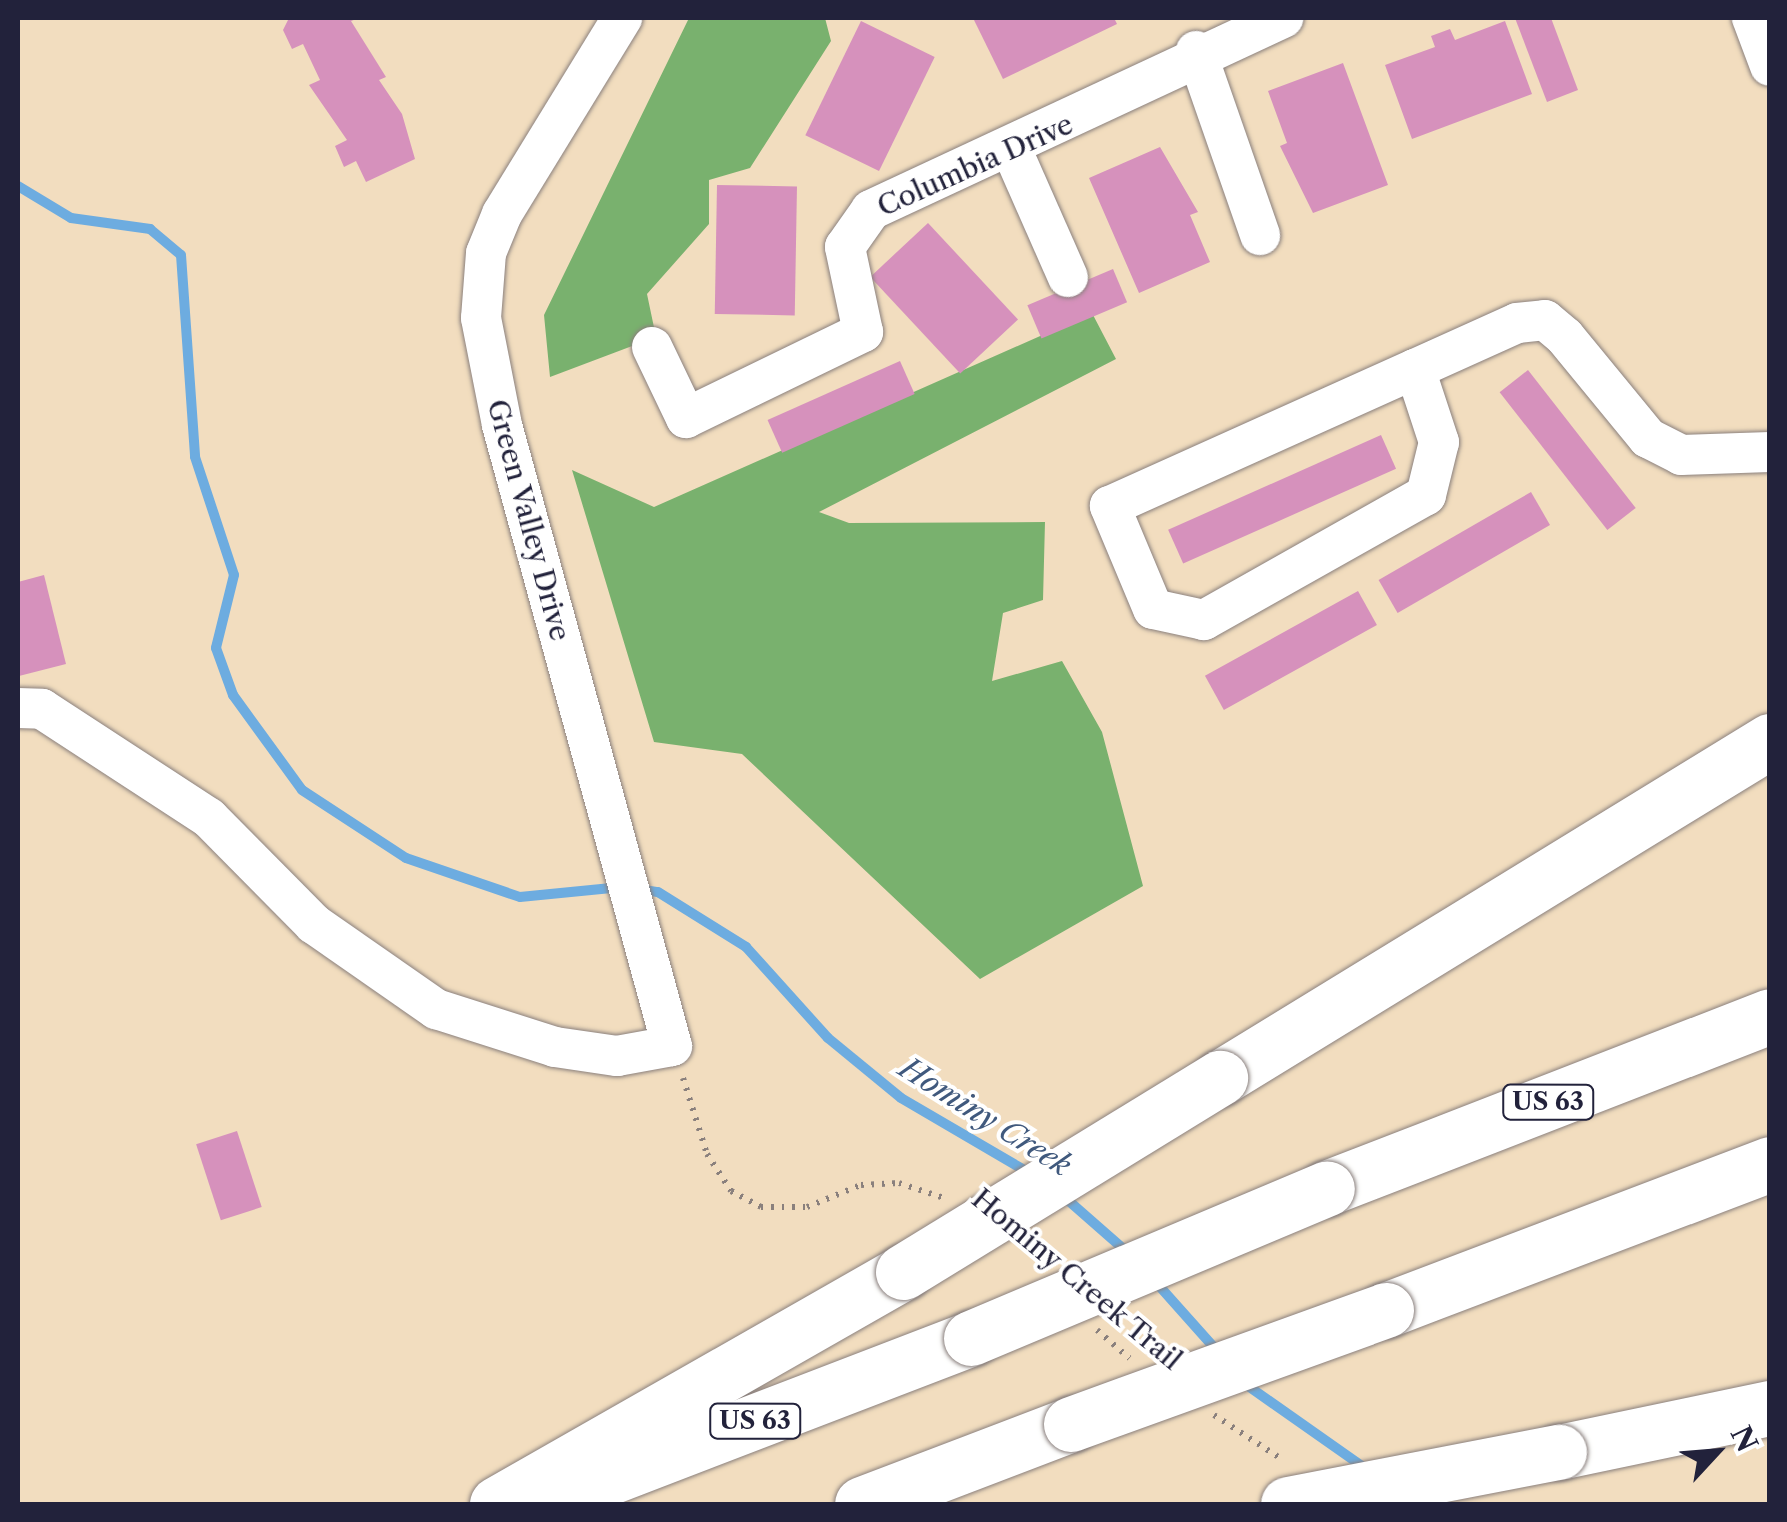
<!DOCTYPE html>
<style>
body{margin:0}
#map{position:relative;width:1787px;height:1522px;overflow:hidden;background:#f2ddbf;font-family:"Libre Caslon Text",serif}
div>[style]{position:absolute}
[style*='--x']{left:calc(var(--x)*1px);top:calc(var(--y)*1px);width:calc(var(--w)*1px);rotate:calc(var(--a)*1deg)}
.forest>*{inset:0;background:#79b16e}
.stream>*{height:10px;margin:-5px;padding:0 5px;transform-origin:5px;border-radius:5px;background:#6dace0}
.building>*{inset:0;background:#d691bc;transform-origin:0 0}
.path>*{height:6px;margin-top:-3px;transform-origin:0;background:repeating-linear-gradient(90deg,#8a807d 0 2.5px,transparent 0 10.5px)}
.roads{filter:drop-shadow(0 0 2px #8a807d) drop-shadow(0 0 2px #8a807d)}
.minor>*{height:40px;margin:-20px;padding:0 20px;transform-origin:20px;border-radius:20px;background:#fff}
.highway>*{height:55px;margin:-27.5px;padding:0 27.5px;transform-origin:27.5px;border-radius:27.5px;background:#fff}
.bridges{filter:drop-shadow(0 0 2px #8a807d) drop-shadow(0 0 2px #8a807d)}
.highway-bridge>*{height:55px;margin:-27.5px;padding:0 27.5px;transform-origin:27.5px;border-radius:27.5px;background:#fff}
span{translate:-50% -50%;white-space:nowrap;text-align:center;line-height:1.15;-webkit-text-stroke:8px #fff;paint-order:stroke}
.shield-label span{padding:2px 8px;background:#fff;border:2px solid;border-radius:8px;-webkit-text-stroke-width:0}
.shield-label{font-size:25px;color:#22223b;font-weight:700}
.street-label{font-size:28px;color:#22223b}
.water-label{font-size:30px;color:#40597d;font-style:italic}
.frame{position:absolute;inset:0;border:20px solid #22223b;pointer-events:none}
.north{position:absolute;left:1667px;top:1402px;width:100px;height:100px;-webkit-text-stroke:8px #fff;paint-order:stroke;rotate:64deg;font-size:28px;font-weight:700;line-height:40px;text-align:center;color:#22223b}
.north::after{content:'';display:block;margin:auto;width:35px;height:45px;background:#22223b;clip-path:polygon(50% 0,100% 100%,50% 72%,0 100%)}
</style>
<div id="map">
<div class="forest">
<i style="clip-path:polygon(689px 18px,825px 18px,831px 41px,750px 168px,709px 180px,709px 224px,647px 294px,656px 337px,550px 377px,544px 315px)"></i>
<i style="clip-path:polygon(1092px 313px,1116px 359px,819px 512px,849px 523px,1045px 522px,1043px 600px,1003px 613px,992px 681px,1062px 661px,1102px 732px,1143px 886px,980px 979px,742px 754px,654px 742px,572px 470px,654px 507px)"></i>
</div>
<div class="stream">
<i style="--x:18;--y:186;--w:62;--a:31.1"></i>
<i style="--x:71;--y:218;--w:80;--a:7.9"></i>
<i style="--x:150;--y:229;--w:40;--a:40"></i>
<i style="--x:181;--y:255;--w:202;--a:86"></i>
<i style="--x:195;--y:457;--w:124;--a:71.7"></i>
<i style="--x:234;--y:575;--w:75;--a:103.9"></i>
<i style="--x:216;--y:648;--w:50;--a:70.1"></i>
<i style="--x:233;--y:695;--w:117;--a:54"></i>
<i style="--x:302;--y:790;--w:124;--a:33.2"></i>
<i style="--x:406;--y:858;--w:120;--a:18.9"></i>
<i style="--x:520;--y:897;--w:102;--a:-5.6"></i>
<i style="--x:638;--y:889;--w:20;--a:9"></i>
<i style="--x:658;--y:892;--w:104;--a:32"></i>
<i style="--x:746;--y:947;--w:122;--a:48"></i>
<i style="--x:828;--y:1038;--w:94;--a:39.4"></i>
<i style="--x:901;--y:1098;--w:151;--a:30.3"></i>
<i style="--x:1062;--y:1195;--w:88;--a:41.3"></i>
<i style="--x:1153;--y:1279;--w:98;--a:48.3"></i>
<i style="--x:1241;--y:1381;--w:153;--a:35.1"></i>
</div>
<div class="building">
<i style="clip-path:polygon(289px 18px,359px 18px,351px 21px,386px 77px,379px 80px,402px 114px,415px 159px,366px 182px,356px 161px,344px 167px,335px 146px,347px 140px,309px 85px,320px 80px,303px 44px,292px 49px,283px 30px)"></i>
<i style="clip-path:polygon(973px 18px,1114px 18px,1117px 24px,1003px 79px)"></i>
<i style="clip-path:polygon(1515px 18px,1551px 18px,1578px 90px,1547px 102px)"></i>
<i style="left:861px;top:21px;width:82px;height:127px;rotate:26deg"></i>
<i style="clip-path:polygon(1505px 21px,1532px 94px,1412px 139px,1385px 65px,1435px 47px,1431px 36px,1450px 29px,1455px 40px)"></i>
<i style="clip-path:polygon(1343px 63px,1388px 185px,1313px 213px,1280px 146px,1287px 143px,1268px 91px)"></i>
<i style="clip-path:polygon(1160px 147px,1198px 212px,1190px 215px,1210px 262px,1139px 293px,1089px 178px)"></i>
<i style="left:717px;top:185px;width:80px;height:129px;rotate:1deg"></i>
<i style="left:928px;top:223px;width:132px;height:79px;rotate:47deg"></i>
<i style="left:1113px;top:269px;width:36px;height:93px;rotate:67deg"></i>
<i style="left:900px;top:361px;width:36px;height:145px;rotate:66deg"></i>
<i style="left:1528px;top:370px;width:175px;height:36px;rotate:52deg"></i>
<i style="left:1381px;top:435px;width:37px;height:233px;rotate:66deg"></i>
<i style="left:1531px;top:492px;width:38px;height:176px;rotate:60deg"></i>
<i style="clip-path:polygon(44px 575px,66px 664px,19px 676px,18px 582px)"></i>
<i style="left:1358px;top:591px;width:39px;height:175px;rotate:61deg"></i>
<i style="left:237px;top:1131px;width:80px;height:43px;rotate:72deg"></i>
</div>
<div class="path">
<i style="--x:683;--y:1078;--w:80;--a:72.5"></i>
<i style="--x:707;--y:1154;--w:44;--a:57"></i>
<i style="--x:731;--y:1191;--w:34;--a:28"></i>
<i style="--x:761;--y:1207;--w:46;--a:0"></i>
<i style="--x:807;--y:1207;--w:58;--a:-22.2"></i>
<i style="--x:861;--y:1185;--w:38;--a:-3"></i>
<i style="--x:899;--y:1183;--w:47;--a:18.4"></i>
<i style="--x:1097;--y:1330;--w:43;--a:41.2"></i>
<i style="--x:1214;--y:1415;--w:82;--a:33.1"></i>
</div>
<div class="roads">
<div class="minor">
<i style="--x:1752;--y:18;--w:51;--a:69.4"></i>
<i style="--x:1196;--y:51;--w:195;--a:70.8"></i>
<i style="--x:1011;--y:148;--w:141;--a:66.2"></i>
<i style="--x:652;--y:347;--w:79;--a:64.4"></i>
<i style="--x:686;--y:418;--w:197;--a:-25.9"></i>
<i style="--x:863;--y:332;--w:87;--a:-102"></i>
<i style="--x:845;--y:247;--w:45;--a:-54.9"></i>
<i style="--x:871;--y:210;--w:455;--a:-25"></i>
<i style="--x:1415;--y:369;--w:77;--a:71.8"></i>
<i style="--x:1439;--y:442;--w:55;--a:103.8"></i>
<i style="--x:1426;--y:495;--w:255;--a:150.6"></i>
<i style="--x:1204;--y:620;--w:52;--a:-167.8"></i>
<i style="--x:1153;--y:609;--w:112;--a:-112.7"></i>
<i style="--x:1110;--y:506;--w:334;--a:-24.2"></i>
<i style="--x:1415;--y:369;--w:112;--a:-24.3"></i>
<i style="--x:1517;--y:323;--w:28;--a:-6"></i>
<i style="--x:1545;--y:320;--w:26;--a:40"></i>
<i style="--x:1565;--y:337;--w:131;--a:50.6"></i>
<i style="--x:1648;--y:438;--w:37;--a:27"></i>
<i style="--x:1681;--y:455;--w:89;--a:-1.9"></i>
<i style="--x:18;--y:708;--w:24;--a:2"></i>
<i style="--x:42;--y:709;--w:199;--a:33.1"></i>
<i style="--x:209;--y:818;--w:149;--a:45.3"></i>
<i style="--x:314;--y:924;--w:149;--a:34.9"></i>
<i style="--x:436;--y:1009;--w:125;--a:17.7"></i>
<i style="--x:555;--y:1047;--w:63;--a:8.3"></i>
<i style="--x:617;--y:1056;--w:56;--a:-10.3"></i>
<i style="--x:672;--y:1046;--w:644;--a:-105.31"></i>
<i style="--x:502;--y:425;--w:109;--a:-101.1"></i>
<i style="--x:481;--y:318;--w:65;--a:-85.6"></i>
<i style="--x:486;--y:253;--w:42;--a:-67.7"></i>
<i style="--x:502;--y:214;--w:230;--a:-58.5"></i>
</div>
<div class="highway">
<i style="--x:1220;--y:1078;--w:645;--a:-31.5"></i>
<i style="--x:1327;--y:1188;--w:475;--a:-21.2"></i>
<i style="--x:1386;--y:1310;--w:411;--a:-20.8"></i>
<i style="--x:1559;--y:1452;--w:216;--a:-11.8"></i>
<i style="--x:563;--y:1495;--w:437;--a:-21"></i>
<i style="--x:497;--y:1504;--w:468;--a:-29.7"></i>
<i style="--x:862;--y:1504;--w:224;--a:-20.9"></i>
</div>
</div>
<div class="bridges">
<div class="highway-bridge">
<i style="--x:903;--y:1272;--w:372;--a:-31.5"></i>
<i style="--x:971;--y:1338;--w:386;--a:-22.8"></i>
<i style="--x:1071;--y:1424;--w:335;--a:-19.9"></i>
<i style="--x:1288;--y:1504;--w:276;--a:-10.9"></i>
</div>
</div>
<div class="shield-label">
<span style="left:1548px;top:1102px">US 63</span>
<span style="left:755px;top:1421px">US 63</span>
</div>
<div class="street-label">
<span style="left:975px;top:165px;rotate:-24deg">Columbia Drive</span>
<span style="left:529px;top:520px;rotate:75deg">Green Valley Drive</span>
<span style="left:1077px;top:1279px;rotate:40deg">Hominy Creek Trail</span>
</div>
<div class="water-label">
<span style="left:985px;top:1117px;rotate:32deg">Hominy Creek</span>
</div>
<div class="frame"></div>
<div class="north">N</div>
</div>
